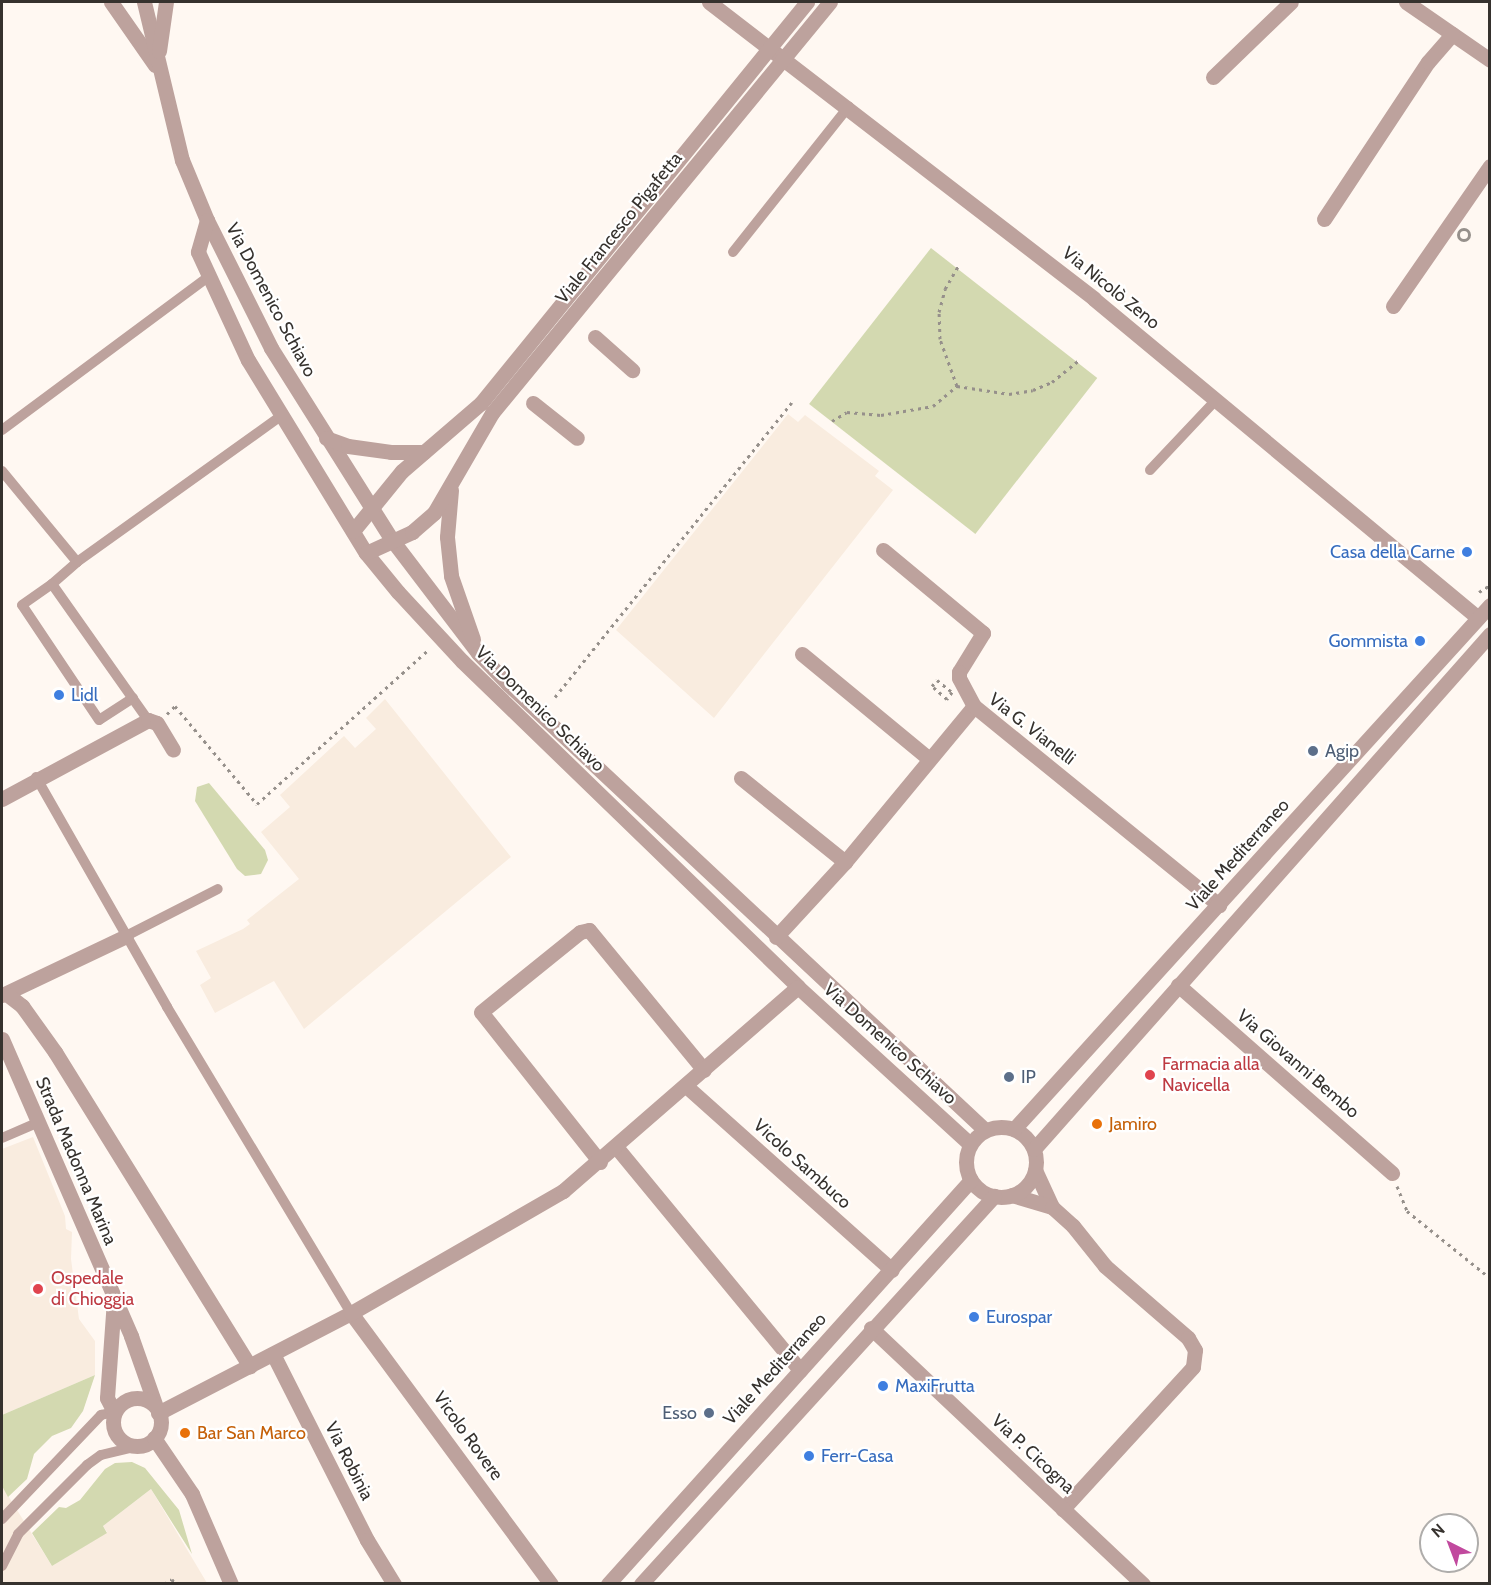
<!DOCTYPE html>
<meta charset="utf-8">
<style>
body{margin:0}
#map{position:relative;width:1491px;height:1585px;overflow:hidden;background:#fff8f2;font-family:Cabin,sans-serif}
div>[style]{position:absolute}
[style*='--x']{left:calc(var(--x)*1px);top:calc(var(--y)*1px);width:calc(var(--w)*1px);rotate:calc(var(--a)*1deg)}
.built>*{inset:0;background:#f9ecdf}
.green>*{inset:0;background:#d3d9b0;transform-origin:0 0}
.path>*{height:3px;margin-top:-1.5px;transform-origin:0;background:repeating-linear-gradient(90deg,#96908b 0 3px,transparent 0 7.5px)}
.path>.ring{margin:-1.5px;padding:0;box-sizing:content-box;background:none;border:3px solid #96908b;border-radius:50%}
.service>*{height:10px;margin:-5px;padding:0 5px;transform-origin:5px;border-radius:5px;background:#bda29d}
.pedestrian>*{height:15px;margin:-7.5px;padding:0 7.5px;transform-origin:7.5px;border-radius:7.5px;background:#bda29d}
.minor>*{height:15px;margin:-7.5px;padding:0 7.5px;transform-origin:7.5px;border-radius:7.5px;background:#bda29d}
.tertiary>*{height:15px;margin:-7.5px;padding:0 7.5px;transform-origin:7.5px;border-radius:7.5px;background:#bda29d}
.tertiary>.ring{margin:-7.5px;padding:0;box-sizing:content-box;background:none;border:15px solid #bda29d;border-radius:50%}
.dots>*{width:16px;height:16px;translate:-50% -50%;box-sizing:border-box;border:3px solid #fff;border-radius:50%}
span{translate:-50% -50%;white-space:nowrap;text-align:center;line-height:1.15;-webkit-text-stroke:4.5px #fff;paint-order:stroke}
.street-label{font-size:18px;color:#36322e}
.shop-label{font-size:18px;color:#366cbe}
.right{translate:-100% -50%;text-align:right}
.left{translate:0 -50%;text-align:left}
.service-label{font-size:18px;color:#4e5e75}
.health-label{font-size:18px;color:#be3a42}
.food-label{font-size:18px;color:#c56008}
.frame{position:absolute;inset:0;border:3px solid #36322e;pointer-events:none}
.north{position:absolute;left:1419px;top:1513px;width:60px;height:60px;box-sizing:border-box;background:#fff;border:2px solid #afadab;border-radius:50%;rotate:318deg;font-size:16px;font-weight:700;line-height:24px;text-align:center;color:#36322e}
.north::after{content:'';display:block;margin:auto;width:21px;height:27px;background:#c1499e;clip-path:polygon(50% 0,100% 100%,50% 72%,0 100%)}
</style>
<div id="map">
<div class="built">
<i style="clip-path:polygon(788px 414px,798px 422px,805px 415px,879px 471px,875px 476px,893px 490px,714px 718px,616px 630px)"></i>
<i style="clip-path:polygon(385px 699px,511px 857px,304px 1029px,274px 981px,215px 1013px,200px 985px,211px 978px,196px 951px,243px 929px,250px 924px,247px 920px,299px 879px,261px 832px,290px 807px,280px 795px,344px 736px,355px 748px,376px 729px,366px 718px)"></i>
<i style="clip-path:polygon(33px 1137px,65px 1216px,66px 1229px,72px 1232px,71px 1259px,79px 1319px,95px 1341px,95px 1375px,2px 1415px,2px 1149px)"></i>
<i style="clip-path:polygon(2px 1486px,52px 1566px,107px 1532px,103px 1526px,151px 1489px,207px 1583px,2px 1583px)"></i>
</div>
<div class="green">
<i style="left:931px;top:248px;width:211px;height:198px;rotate:38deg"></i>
<i style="clip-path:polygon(209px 783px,265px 850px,268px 860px,261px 874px,245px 876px,237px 869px,195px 801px,197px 787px)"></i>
<i style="clip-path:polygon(95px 1375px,83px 1411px,71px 1428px,52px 1436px,34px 1454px,27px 1479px,8px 1497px,2px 1486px,2px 1415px)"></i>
<i style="clip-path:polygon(132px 1462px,145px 1468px,179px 1510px,192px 1554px,151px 1489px,103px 1526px,107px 1533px,52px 1566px,32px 1533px,59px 1507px,66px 1508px,80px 1500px,105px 1469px,115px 1463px)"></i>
</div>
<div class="path">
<i class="ring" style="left:1458.5px;top:229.5px;width:8px;height:8px"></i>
<i style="--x:957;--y:386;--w:50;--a:-109.9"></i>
<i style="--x:940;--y:339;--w:27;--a:-92"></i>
<i style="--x:939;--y:312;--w:24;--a:-75"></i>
<i style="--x:945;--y:289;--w:28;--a:-60"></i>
<i style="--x:832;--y:421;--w:17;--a:-31"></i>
<i style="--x:847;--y:412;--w:34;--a:5"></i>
<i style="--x:881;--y:415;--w:53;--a:-9.8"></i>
<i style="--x:933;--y:406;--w:31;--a:-40"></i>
<i style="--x:957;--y:386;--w:53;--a:8.7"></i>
<i style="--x:1009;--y:394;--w:24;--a:-9"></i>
<i style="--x:1033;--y:390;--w:21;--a:-23"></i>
<i style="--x:1052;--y:382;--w:35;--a:-39"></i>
<i style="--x:1479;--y:592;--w:13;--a:-32"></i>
<i style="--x:937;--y:680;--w:19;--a:39"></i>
<i style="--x:952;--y:692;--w:9;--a:126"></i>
<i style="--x:947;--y:699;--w:20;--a:-139"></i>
<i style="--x:932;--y:686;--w:8;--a:-50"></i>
<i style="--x:555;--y:697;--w:378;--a:-51.2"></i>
<i style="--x:167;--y:714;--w:11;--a:-45"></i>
<i style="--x:175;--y:706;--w:128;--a:50.1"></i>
<i style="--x:257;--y:804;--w:232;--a:-42"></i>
<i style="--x:1397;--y:1186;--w:27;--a:68"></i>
<i style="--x:1407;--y:1211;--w:107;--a:38.9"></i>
<i style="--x:164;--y:1584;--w:9;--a:-32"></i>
<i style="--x:172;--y:1579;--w:6;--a:59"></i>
</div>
<div class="service">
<i style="--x:733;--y:252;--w:186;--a:-51.5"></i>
<i style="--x:2;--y:430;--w:258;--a:-36.6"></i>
<i style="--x:1150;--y:470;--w:96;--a:-46.7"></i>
<i style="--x:2;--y:471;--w:118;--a:50.5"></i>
<i style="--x:77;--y:562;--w:252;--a:-35.6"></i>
<i style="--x:52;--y:584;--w:33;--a:-41"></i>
<i style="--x:133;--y:698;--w:40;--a:147.1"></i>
<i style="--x:99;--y:720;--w:138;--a:-123.8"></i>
<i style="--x:22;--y:605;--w:37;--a:-35"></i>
<i style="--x:52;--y:584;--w:166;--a:54.8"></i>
<i style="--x:36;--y:777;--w:265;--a:60.3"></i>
<i style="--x:167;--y:1007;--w:357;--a:59"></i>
<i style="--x:126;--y:936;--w:103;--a:-27.1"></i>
<i style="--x:2;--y:1138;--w:40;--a:-23.4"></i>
<i style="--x:2;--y:1519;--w:144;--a:-46.4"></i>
<i style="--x:101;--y:1415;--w:13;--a:-13"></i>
<i style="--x:2;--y:1566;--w:36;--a:-63"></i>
<i style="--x:18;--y:1534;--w:98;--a:-45"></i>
<i style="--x:87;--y:1465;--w:17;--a:-36"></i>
<i style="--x:101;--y:1455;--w:42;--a:-13.7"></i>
</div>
<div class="pedestrian">
<i style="--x:595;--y:337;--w:50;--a:41.7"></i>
<i style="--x:533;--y:403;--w:56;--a:38.5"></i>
</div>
<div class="minor">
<i style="--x:111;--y:2;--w:77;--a:55.1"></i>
<i style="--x:144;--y:2;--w:163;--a:76.5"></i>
<i style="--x:182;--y:160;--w:65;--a:67.4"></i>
<i style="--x:207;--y:220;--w:143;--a:63.4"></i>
<i style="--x:271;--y:348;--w:227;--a:57.8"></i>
<i style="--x:392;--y:540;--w:142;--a:52.7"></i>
<i style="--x:478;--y:653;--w:43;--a:45.9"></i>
<i style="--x:508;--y:684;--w:653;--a:43.08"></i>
<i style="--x:709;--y:2;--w:486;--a:37.6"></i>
<i style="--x:1094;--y:299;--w:499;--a:39.7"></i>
<i style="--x:1406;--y:2;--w:102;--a:34.6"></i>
<i style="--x:159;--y:51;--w:49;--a:-81.9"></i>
<i style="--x:1213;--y:77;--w:108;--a:-43.9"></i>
<i style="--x:1324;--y:219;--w:188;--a:-56.5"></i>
<i style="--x:1428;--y:62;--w:37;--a:-49"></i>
<i style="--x:207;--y:220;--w:33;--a:106"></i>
<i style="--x:198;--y:252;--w:119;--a:65.2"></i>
<i style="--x:248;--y:360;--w:226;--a:58.6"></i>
<i style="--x:366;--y:553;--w:50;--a:50.6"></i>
<i style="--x:398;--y:592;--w:94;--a:47.2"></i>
<i style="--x:462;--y:661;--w:468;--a:44.1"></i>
<i style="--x:798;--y:987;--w:233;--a:42.4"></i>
<i style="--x:1393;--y:306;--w:170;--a:-55.3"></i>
<i style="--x:326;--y:438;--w:23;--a:20"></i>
<i style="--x:348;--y:446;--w:43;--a:7.9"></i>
<i style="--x:391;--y:452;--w:33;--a:0"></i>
<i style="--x:451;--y:490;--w:47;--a:94.9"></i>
<i style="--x:447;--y:537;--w:39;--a:84"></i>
<i style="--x:451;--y:576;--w:67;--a:70.8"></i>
<i style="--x:353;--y:531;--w:77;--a:-50.8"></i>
<i style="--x:402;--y:471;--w:104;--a:-40.7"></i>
<i style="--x:481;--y:403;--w:517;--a:-50.89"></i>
<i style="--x:883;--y:550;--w:130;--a:39.7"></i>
<i style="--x:983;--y:633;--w:46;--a:121.6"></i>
<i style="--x:959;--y:672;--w:6;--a:90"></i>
<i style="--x:959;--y:678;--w:32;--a:62"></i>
<i style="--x:366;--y:553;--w:51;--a:-24.5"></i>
<i style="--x:412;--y:532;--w:29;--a:-41"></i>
<i style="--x:434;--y:513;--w:116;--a:-59.9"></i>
<i style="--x:492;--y:413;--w:532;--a:-50.57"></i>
<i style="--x:802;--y:654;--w:163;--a:39.5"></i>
<i style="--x:741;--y:778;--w:134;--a:38.9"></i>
<i style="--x:2;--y:799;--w:166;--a:-28.4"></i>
<i style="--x:148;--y:720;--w:9;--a:18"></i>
<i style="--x:157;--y:723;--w:31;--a:59"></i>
<i style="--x:776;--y:937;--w:102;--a:-47.4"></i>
<i style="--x:845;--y:862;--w:202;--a:-50.4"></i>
<i style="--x:974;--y:706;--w:316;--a:39.1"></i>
<i style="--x:1178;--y:985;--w:285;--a:41.3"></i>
<i style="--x:2;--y:995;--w:137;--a:-25.4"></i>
<i style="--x:8;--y:995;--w:18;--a:38"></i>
<i style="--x:22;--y:1006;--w:57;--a:54.3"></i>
<i style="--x:55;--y:1052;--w:370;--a:58.2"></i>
<i style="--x:686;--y:1086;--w:276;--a:41.8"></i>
<i style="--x:617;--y:1148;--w:288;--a:50.5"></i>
<i style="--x:600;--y:1162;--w:191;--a:-128.4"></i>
<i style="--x:481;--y:1012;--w:127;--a:-38.9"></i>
<i style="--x:580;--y:932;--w:9;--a:-13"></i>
<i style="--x:589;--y:930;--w:181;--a:50.6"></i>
<i style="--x:1035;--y:1170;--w:41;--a:65.3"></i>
<i style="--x:1012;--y:1195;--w:42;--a:16.7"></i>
<i style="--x:1052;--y:1207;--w:28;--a:42"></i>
<i style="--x:1073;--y:1226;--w:51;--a:51.3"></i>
<i style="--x:1105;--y:1266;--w:110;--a:40.9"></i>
<i style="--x:1188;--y:1338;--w:14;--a:60"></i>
<i style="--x:1195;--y:1350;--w:17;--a:97"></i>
<i style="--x:1193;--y:1367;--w:193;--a:132.5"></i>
<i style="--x:351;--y:1313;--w:337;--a:53.6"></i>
<i style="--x:871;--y:1328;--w:374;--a:43.3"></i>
<i style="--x:273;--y:1354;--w:208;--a:63.2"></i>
<i style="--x:367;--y:1540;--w:52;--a:58.5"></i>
<i style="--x:158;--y:1413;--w:217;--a:-27.4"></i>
<i style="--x:351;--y:1313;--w:245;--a:-29.9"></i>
<i style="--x:563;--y:1191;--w:311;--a:-41"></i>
</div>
<div class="tertiary">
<i style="--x:2;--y:1039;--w:324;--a:66.5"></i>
<i style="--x:131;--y:1336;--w:75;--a:70.6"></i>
<i class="ring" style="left:966px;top:1127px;width:55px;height:55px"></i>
<i style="--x:1014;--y:1129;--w:708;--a:-47.75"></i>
<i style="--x:1034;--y:1149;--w:688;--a:-48.48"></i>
<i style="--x:114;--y:1300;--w:98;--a:94.1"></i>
<i style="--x:107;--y:1398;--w:16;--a:63"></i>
<i class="ring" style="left:113px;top:1398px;width:33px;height:33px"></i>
<i style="--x:154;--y:1438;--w:68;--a:55.8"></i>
<i style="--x:192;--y:1494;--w:98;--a:66.6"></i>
<i style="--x:608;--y:1584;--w:543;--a:-48.06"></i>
<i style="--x:641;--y:1584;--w:525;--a:-47.7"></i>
</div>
<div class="dots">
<i style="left:1467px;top:552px;background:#3f7fe0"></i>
<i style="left:1420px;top:641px;background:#3f7fe0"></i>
<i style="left:59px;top:695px;background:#3f7fe0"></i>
<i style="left:1313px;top:751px;background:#5c6f8a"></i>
<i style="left:1150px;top:1075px;background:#e0444e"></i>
<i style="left:1009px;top:1077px;background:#5c6f8a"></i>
<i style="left:1097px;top:1124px;background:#e8710a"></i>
<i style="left:38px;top:1289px;background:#e0444e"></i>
<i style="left:974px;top:1317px;background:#3f7fe0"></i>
<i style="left:883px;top:1386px;background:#3f7fe0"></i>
<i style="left:709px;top:1413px;background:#5c6f8a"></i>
<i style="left:185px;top:1433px;background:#e8710a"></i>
<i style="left:809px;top:1456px;background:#3f7fe0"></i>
</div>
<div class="street-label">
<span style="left:619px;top:228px;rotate:-51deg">Viale Francesco Pigafetta</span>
<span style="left:1111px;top:288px;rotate:39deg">Via Nicolò Zeno</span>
<span style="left:271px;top:300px;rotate:62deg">Via Domenico Schiavo</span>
<span style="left:540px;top:709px;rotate:44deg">Via Domenico Schiavo</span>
<span style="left:1032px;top:729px;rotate:38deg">Via G. Vianelli</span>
<span style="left:1238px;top:855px;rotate:-48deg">Viale Mediterraneo</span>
<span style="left:890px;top:1044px;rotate:42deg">Via Domenico Schiavo</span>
<span style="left:1298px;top:1064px;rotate:41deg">Via Giovanni Bembo</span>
<span style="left:76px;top:1161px;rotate:67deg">Strada Madonna Marina</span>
<span style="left:802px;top:1164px;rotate:42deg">Vicolo Sambuco</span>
<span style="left:775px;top:1369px;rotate:-48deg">Viale Mediterraneo</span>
<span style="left:468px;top:1436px;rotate:54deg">Vicolo Rovere</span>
<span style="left:1033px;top:1454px;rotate:43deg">Via P. Cicogna</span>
<span style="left:349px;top:1461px;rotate:63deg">Via Robinia</span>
</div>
<div class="shop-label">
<span class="right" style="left:1455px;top:552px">Casa della Carne</span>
<span class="right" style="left:1408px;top:641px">Gommista</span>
<span class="left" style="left:71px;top:695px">Lidl</span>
<span class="left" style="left:986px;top:1317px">Eurospar</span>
<span class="left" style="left:895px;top:1386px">MaxiFrutta</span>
<span class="left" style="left:821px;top:1456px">Ferr-Casa</span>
</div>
<div class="service-label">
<span class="left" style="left:1325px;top:751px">Agip</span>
<span class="left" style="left:1021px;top:1077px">IP</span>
<span class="right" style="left:697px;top:1413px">Esso</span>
</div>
<div class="health-label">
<span class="left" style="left:1162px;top:1075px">Farmacia alla<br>Navicella</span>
<span class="left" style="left:51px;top:1289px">Ospedale<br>di Chioggia</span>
</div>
<div class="food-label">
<span class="left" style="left:1109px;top:1124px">Jamiro</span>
<span class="left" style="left:197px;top:1433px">Bar San Marco</span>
</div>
<div class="frame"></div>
<div class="north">N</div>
</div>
